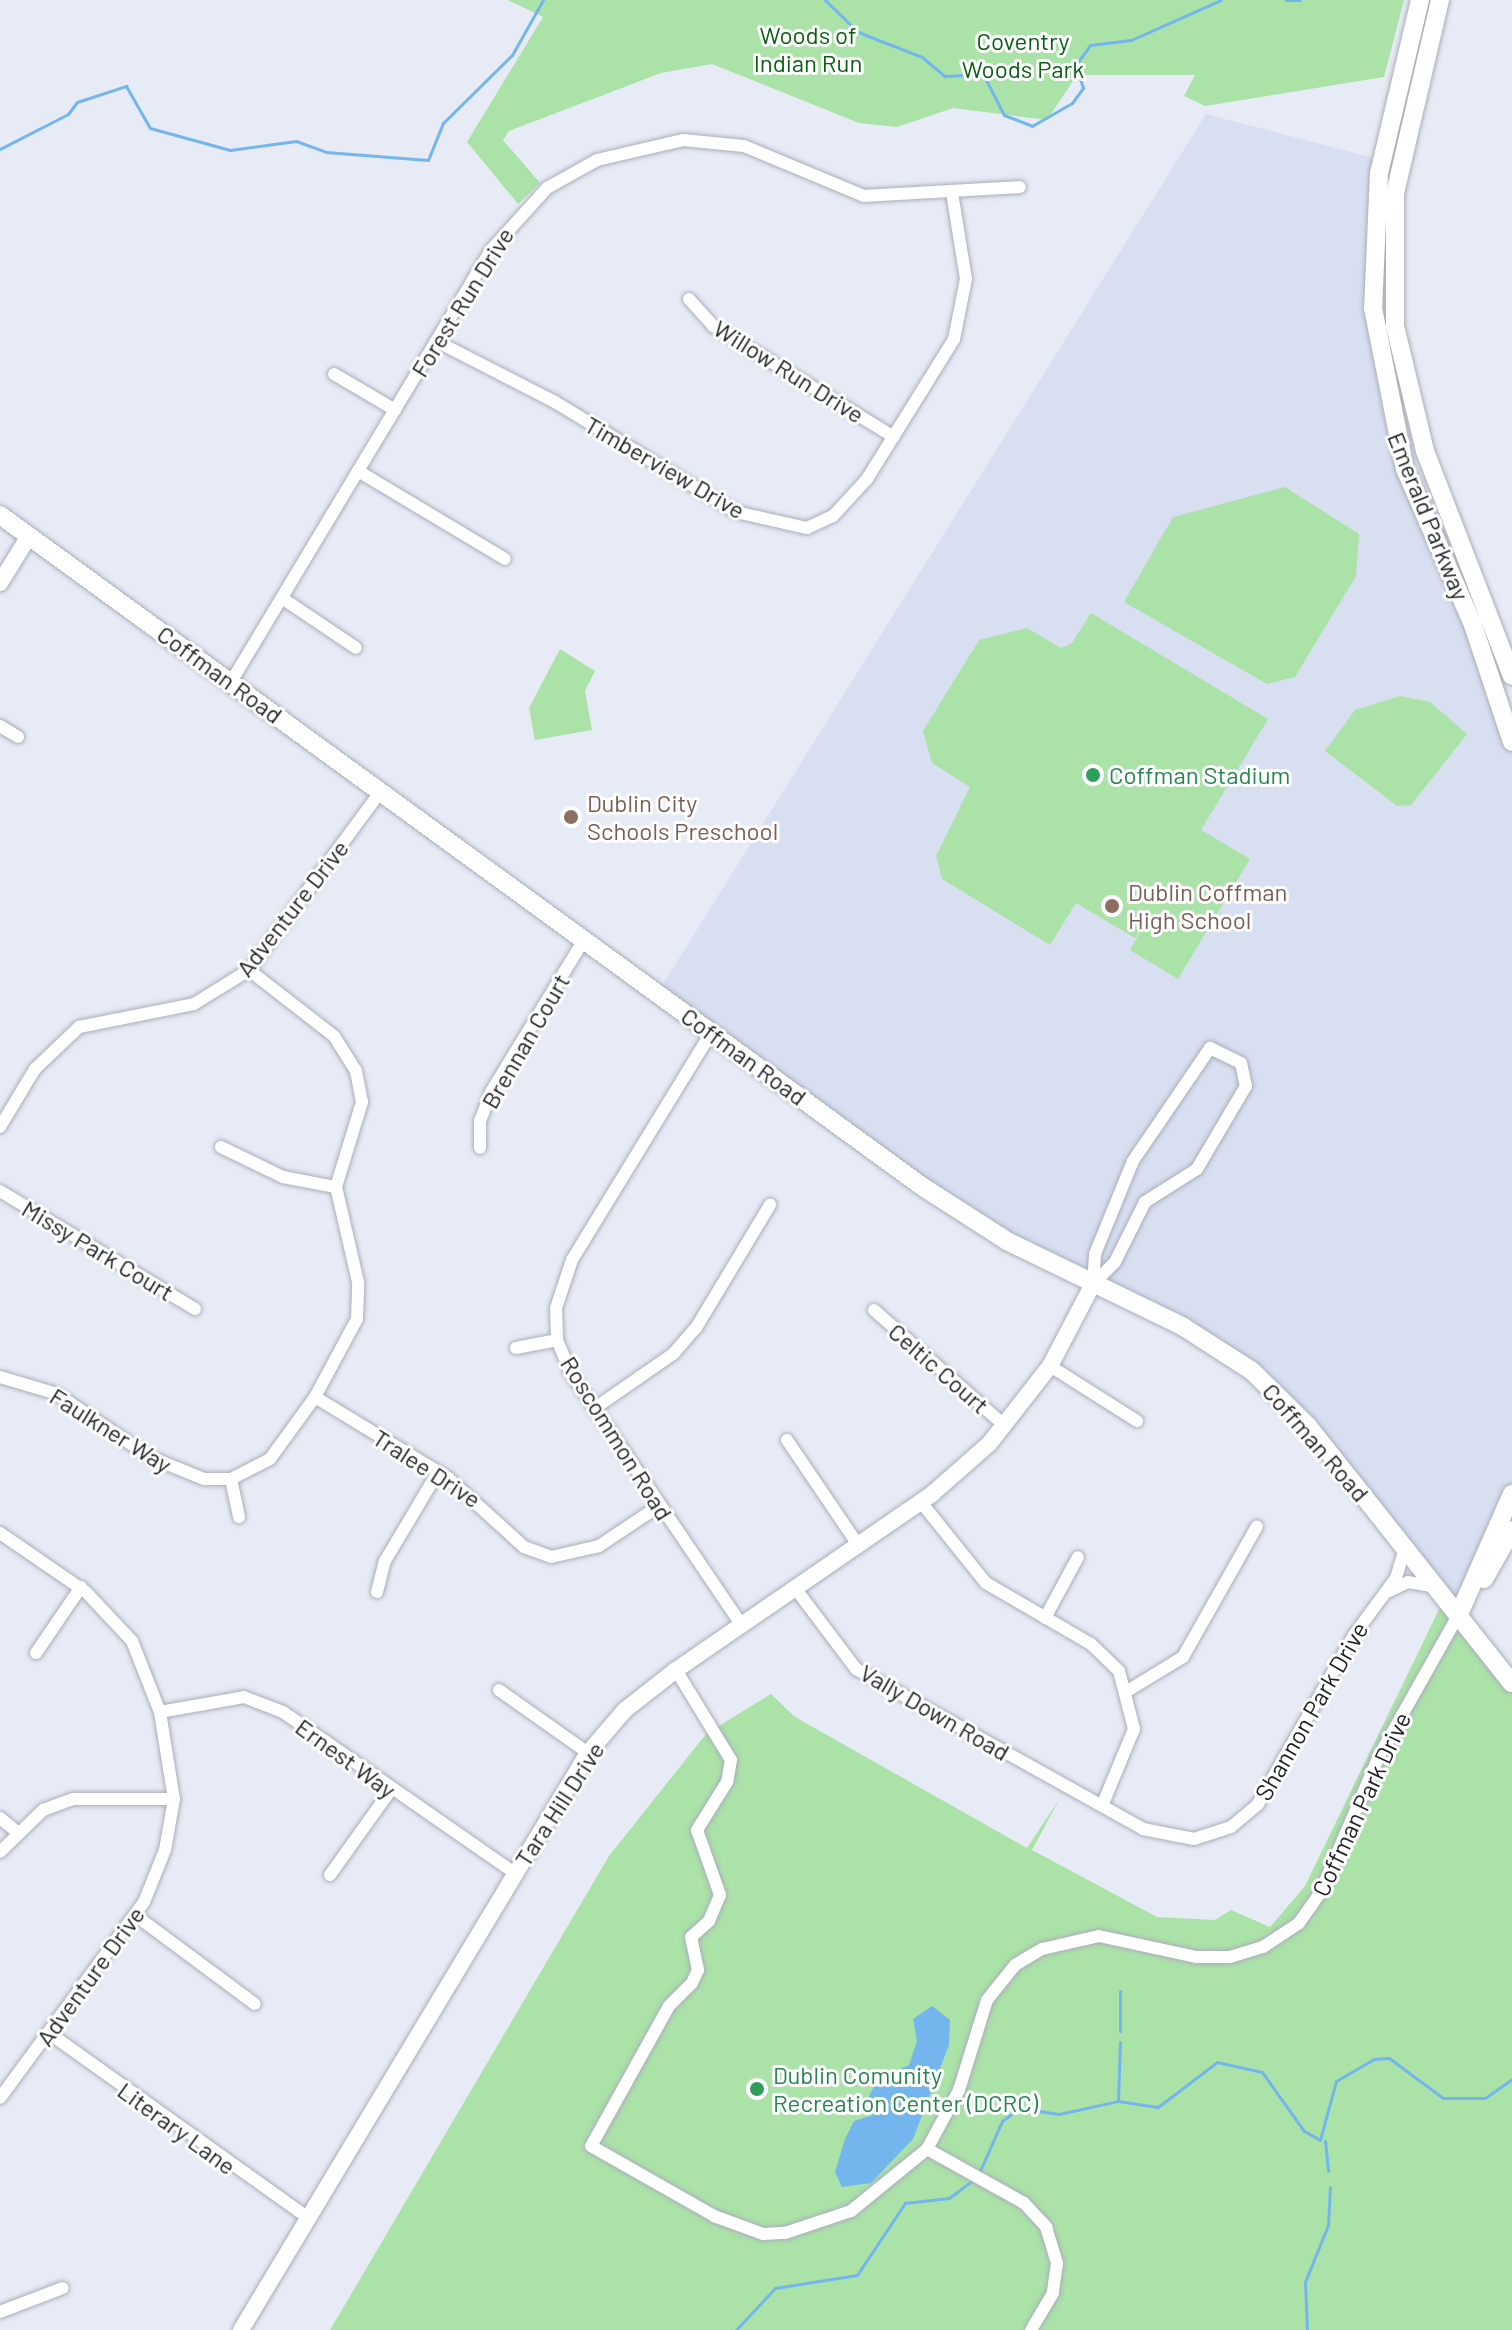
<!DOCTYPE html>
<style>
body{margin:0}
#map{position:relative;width:1512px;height:2330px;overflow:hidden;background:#e7ebf6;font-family:Barlow,sans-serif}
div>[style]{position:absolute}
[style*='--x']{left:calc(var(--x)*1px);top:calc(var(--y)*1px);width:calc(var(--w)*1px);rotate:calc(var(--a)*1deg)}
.built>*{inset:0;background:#d7dff1}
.green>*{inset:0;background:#abe2a8}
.water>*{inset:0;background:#73b6ee}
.stream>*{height:3px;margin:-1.5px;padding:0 1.5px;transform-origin:1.5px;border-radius:1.5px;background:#73b6ee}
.roads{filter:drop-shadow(0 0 2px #aaaeb9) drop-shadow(0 0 2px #aaaeb9)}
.minor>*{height:12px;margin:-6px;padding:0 6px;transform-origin:6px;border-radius:6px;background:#fff}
.tertiary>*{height:16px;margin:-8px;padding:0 8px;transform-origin:8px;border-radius:8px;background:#fff}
.secondary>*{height:18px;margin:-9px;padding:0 9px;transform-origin:9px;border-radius:9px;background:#fff}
.dots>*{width:22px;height:22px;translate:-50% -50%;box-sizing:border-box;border:4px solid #fff;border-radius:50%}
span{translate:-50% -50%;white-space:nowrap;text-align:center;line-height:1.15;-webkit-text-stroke:6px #fff;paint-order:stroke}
.park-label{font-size:24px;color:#076110}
.street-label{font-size:24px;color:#1e2024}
.leisure-label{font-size:24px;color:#27864d}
.left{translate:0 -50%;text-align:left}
.education-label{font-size:24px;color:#785e54}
</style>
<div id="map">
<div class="built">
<i style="clip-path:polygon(1206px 114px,1381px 160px,1375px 202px,1389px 411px,1512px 742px,1512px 1494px,1459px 1614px,1252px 1371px,1007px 1241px,658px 992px)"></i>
</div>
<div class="green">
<i style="clip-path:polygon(508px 0,1404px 0,1384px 77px,1205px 106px,1184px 96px,1195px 75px,1077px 75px,1047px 120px,953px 108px,897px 127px,859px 123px,712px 64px,661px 73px,509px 131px,503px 140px,540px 183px,518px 204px,467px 142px,543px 17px)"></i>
<i style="clip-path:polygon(1285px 487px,1359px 534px,1356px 576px,1295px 677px,1267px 684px,1124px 602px,1173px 517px)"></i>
<i style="clip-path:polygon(1091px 613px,1268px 719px,1201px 830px,1250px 859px,1178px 979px,1130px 950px,1142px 928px,1135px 938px,1076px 903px,1050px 945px,942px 879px,936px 856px,970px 787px,932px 763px,923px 731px,979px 640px,1027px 628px,1061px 648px,1072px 643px)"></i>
<i style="clip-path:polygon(560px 649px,595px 671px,585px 691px,592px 730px,535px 740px,529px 708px)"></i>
<i style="clip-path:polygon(1400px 696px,1430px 702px,1467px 734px,1411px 805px,1397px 806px,1325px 751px,1355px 710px)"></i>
<i style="clip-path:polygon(1445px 1597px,1512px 1683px,1512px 2330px,330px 2330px,609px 1856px,706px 1734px,771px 1694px,795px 1717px,1027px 1848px,1060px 1798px,1032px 1850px,1157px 1917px,1215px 1920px,1231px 1910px,1270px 1927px,1305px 1886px)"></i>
</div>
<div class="water">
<i style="clip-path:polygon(932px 2006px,950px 2020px,949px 2045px,913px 2139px,871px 2183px,842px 2187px,835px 2172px,845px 2139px,854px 2121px,873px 2115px,868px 2098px,878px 2079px,909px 2065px,917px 2041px,913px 2019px)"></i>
</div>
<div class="stream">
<i style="--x:825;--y:0;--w:46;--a:44.1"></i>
<i style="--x:858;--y:32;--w:69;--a:21.3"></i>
<i style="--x:922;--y:57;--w:30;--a:40"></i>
<i style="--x:945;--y:76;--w:38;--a:-3"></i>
<i style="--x:983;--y:74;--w:46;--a:62.9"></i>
<i style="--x:1004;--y:115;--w:30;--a:21"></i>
<i style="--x:1032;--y:126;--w:46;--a:-29.9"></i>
<i style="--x:1072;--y:103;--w:19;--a:-54"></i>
<i style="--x:1083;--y:88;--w:24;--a:-107"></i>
<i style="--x:1076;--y:65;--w:24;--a:-55"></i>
<i style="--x:1090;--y:45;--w:41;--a:-7"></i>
<i style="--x:1131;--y:40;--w:98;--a:-24"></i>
<i style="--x:1286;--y:0;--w:14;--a:0"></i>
<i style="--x:0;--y:149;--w:76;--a:-27.2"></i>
<i style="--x:68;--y:114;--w:15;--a:-53"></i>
<i style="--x:77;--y:102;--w:52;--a:-18.1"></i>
<i style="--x:126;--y:86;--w:48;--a:60.3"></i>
<i style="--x:150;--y:128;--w:83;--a:15.4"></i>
<i style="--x:230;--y:150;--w:67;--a:-7.8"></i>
<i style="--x:296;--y:141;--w:32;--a:20"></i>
<i style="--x:326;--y:152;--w:102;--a:4.5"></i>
<i style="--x:428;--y:160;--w:40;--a:-68"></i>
<i style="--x:443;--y:123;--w:97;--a:-44.6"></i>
<i style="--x:512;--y:55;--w:63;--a:-60.6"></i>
<i style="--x:1120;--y:1991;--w:40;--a:90"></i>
<i style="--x:1118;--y:2101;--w:59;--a:-88.1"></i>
<i style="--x:1325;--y:2141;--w:30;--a:84"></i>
<i style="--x:979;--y:2173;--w:57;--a:-66.1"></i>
<i style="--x:1002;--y:2121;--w:21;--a:-37"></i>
<i style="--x:1019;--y:2108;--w:40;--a:8.5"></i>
<i style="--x:1059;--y:2114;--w:60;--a:-12.4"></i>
<i style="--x:1118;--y:2101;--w:40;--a:8.5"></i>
<i style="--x:1158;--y:2107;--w:74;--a:-37.3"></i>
<i style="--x:1217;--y:2062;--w:46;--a:12.5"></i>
<i style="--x:1262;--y:2072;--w:72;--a:54.6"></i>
<i style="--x:1304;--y:2131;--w:18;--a:29"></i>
<i style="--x:1320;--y:2140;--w:61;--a:-74.8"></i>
<i style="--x:1336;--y:2081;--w:44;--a:-30.1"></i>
<i style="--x:1374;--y:2059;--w:15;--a:-4"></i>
<i style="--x:1389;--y:2058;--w:67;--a:36.5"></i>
<i style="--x:1443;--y:2098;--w:42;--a:0"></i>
<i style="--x:1485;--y:2098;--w:33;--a:-35"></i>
<i style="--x:736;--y:2330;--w:57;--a:-47.1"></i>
<i style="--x:775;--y:2288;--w:83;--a:-9"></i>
<i style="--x:857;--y:2275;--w:87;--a:-56.3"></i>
<i style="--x:905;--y:2203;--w:44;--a:-6.5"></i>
<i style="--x:949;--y:2198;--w:31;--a:-37"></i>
<i style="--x:1307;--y:2330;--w:48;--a:-92.4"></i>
<i style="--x:1305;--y:2282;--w:61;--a:-68"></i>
<i style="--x:1328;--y:2225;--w:38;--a:-87"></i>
</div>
<div class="roads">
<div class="minor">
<i style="--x:689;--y:299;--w:36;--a:48"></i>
<i style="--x:713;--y:326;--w:212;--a:31.5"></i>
<i style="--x:436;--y:341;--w:134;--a:27.1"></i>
<i style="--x:555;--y:402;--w:212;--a:31.3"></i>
<i style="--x:736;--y:512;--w:73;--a:12.7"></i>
<i style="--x:807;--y:528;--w:29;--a:-25"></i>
<i style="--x:833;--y:516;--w:50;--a:-47.4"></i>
<i style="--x:867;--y:479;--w:165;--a:-58.1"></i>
<i style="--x:954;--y:339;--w:61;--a:-78.7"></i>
<i style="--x:966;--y:279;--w:87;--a:-99.2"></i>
<i style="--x:334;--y:374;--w:71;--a:30.5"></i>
<i style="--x:358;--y:471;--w:171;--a:30.9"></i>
<i style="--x:282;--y:598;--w:89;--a:34"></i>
<i style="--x:231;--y:682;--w:504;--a:-58.96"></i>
<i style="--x:491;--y:250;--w:84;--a:-47.9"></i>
<i style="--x:547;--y:188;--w:57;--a:-29.2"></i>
<i style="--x:597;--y:160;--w:88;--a:-13.1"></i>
<i style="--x:683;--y:140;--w:61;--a:5.6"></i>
<i style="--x:744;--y:146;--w:130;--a:22.6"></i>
<i style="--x:864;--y:196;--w:156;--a:-3.3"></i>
<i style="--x:0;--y:726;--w:21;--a:31"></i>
<i style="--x:711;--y:1033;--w:266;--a:121.5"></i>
<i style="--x:572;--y:1260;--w:51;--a:108.4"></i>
<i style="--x:556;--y:1308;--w:32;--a:88"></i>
<i style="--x:557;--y:1340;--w:36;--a:67"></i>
<i style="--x:571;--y:1373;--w:303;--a:55.9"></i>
<i style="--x:1210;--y:1048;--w:34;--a:26"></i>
<i style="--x:1241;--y:1063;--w:24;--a:78"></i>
<i style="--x:1246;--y:1086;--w:96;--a:120.6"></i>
<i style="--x:1197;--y:1169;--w:62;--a:147.6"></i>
<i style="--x:1145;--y:1202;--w:67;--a:116.6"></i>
<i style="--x:1115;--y:1262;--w:31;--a:135"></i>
<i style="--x:1093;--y:1284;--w:30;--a:-86"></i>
<i style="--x:1095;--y:1254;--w:100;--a:-67.8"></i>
<i style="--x:1133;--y:1161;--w:137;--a:-55.7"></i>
<i style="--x:0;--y:1127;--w:68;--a:-58.9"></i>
<i style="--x:35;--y:1069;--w:61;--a:-43.7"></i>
<i style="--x:79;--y:1027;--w:117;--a:-11.3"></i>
<i style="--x:194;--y:1004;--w:65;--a:-31.7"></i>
<i style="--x:249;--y:970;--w:222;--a:-53.6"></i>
<i style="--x:221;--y:1147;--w:69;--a:25.8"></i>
<i style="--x:283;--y:1177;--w:54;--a:10.7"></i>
<i style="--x:480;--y:1148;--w:27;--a:-90"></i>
<i style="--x:480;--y:1121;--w:31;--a:-69"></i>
<i style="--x:491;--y:1092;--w:180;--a:-58.6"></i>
<i style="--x:0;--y:1191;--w:228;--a:31.2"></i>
<i style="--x:874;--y:1310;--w:175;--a:41.5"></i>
<i style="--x:516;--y:1348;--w:42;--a:-11"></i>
<i style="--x:1050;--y:1366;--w:103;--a:32.3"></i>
<i style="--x:0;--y:1377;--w:59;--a:16.6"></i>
<i style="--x:57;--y:1394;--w:112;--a:34.1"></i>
<i style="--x:150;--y:1457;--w:58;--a:22.2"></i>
<i style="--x:204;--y:1479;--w:27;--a:0"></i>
<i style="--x:231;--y:1479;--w:44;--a:-27.1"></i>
<i style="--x:270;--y:1459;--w:77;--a:-54"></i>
<i style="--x:315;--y:1397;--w:89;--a:-61.7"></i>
<i style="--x:357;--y:1319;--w:37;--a:-88"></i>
<i style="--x:358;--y:1282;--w:98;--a:-103"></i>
<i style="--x:336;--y:1187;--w:89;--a:-73"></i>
<i style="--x:362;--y:1102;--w:32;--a:-101"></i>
<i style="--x:356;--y:1071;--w:41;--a:-122.2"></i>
<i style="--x:334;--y:1036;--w:108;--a:-142.2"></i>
<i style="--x:315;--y:1397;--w:156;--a:31.3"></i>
<i style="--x:448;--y:1478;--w:103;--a:42.2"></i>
<i style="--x:524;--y:1547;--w:29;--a:20"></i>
<i style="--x:551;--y:1557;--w:49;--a:-12.9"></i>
<i style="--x:599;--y:1546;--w:72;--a:-33.7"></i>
<i style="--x:595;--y:1408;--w:95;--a:-34.7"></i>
<i style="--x:673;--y:1354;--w:35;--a:-49"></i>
<i style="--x:696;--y:1328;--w:144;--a:-59"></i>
<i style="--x:787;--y:1440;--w:127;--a:55.9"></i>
<i style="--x:231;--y:1479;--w:39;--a:78"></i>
<i style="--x:920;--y:1501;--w:105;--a:51.2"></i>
<i style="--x:986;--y:1583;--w:121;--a:30.2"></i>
<i style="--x:1091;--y:1644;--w:39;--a:44"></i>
<i style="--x:1119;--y:1671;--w:60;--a:75.5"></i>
<i style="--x:1134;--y:1729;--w:83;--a:112.6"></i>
<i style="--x:0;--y:1533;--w:104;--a:34.5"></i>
<i style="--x:86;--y:1592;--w:67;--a:46.8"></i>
<i style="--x:132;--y:1641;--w:76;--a:68.5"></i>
<i style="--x:160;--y:1712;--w:88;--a:80.9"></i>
<i style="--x:174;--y:1799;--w:52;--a:100"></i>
<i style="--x:165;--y:1850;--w:56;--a:112"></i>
<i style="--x:144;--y:1902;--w:243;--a:126.3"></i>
<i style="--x:795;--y:1588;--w:101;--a:53"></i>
<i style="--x:856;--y:1669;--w:329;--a:29.1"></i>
<i style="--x:1143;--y:1829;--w:52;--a:11.1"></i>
<i style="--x:1194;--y:1839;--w:39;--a:-18"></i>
<i style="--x:1231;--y:1827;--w:35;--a:-40"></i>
<i style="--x:1258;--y:1804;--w:194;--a:-60.4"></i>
<i style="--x:1354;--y:1635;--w:71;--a:-53.6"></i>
<i style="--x:1396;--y:1578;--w:31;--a:-73"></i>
<i style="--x:1389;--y:1591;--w:21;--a:-25"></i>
<i style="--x:1408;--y:1582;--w:27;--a:10"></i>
<i style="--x:377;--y:1592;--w:32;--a:-76"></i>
<i style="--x:385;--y:1561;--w:104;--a:-59.2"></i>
<i style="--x:1045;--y:1618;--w:69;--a:-61.6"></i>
<i style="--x:36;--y:1653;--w:80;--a:-55.7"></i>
<i style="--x:676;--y:1670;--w:105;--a:58.6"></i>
<i style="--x:731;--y:1760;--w:22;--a:100"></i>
<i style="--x:727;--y:1782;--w:57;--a:122"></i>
<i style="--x:697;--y:1830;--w:69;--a:70.5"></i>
<i style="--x:720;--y:1895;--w:28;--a:113"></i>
<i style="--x:709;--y:1921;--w:24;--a:138"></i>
<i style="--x:691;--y:1937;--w:34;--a:78"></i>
<i style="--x:698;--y:1970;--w:14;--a:115"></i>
<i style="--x:692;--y:1983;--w:33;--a:135"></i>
<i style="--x:669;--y:2006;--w:160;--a:119.1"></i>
<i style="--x:591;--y:2146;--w:142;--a:29.6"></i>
<i style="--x:714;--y:2216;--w:52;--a:20.2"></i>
<i style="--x:763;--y:2234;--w:22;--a:-3"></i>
<i style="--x:785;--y:2233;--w:70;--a:-18.4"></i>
<i style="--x:851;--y:2211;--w:98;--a:-39.2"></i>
<i style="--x:927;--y:2149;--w:67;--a:-61.5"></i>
<i style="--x:959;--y:2090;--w:94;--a:-72.7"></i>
<i style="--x:987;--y:2000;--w:45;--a:-51.3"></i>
<i style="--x:1015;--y:1965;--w:31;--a:-31"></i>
<i style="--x:1042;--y:1949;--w:58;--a:-12.8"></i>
<i style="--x:1099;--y:1936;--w:99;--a:12.2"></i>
<i style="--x:1196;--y:1957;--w:34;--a:0"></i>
<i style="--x:1230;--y:1957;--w:34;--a:-17"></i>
<i style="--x:1263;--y:1947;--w:43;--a:-33.7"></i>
<i style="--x:1299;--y:1923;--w:37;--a:-55"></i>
<i style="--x:1320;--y:1893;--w:149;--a:-66.7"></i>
<i style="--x:1379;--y:1756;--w:163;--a:-60.6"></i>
<i style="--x:499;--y:1690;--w:109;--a:35.3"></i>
<i style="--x:1129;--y:1690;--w:63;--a:-31.4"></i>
<i style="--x:1183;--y:1657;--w:150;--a:-60.5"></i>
<i style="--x:160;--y:1712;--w:85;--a:-10.1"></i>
<i style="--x:244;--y:1697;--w:42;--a:21"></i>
<i style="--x:283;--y:1712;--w:282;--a:34.8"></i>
<i style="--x:0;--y:1818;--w:22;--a:39"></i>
<i style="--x:0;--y:1852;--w:60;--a:-44.3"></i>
<i style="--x:43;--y:1810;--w:33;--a:-20"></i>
<i style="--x:74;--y:1799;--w:100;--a:0"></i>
<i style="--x:330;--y:1875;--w:103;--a:-54.5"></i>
<i style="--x:135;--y:1915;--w:149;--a:36.6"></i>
<i style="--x:49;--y:2033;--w:318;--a:35.5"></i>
<i style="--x:927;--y:2149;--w:111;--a:29.1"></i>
<i style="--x:1024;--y:2203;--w:33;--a:47"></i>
<i style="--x:1046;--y:2227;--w:38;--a:73"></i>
<i style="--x:1057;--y:2263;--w:30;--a:98"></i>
<i style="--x:1053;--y:2293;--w:43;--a:120.7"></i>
<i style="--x:0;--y:2312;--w:67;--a:-20.9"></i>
</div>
<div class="tertiary">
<i style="--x:0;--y:583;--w:55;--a:-58.3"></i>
<i style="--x:241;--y:2330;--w:673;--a:-58.98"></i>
<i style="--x:588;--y:1753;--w:57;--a:-49.3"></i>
<i style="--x:625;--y:1710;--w:65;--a:-38.1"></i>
<i style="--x:676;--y:1670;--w:311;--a:-34.5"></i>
<i style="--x:932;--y:1494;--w:76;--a:-41.3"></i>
<i style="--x:989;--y:1444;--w:99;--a:-52"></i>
<i style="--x:1050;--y:1366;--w:93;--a:-62.3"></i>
</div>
<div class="secondary">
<i style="--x:1420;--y:0;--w:178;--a:103.3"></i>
<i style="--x:1379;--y:173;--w:135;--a:92.5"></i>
<i style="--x:1373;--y:308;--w:164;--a:78.8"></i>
<i style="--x:1405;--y:469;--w:170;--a:66.4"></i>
<i style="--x:1473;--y:625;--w:123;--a:71.6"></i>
<i style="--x:1440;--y:0;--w:199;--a:103.1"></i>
<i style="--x:1395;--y:194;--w:132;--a:90"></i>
<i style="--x:1395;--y:326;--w:129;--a:76.5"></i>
<i style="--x:1425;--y:451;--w:241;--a:68.9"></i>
<i style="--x:0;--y:515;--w:1142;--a:36.06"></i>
<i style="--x:923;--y:1187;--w:100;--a:32.7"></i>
<i style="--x:1007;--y:1241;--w:195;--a:25.9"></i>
<i style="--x:1182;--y:1326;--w:83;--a:32.7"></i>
<i style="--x:1252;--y:1371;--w:78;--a:44.5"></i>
<i style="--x:1308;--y:1426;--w:328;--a:51.6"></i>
<i style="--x:1484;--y:1579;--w:56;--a:-60.3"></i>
<i style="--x:1459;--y:1614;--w:131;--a:-66.2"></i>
</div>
</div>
<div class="dots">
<i style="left:1093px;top:775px;background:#2e9e5b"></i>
<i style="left:571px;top:817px;background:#8d6e63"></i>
<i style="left:1112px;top:906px;background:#8d6e63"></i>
<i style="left:757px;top:2089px;background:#2e9e5b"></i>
</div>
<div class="park-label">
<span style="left:808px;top:49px">Woods of<br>Indian Run</span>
<span style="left:1023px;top:55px">Coventry<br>Woods Park</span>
</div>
<div class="street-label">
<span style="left:462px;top:302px;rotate:-58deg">Forest Run Drive</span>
<span style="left:789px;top:371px;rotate:32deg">Willow Run Drive</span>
<span style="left:665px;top:467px;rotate:30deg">Timberview Drive</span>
<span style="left:1429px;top:516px;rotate:68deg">Emerald Parkway</span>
<span style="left:220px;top:674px;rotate:36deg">Coffman Road</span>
<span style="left:292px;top:908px;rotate:-52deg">Adventure Drive</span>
<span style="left:525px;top:1041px;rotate:-60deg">Brennan Court</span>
<span style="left:744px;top:1056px;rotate:36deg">Coffman Road</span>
<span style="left:98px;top:1250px;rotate:31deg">Missy Park Court</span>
<span style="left:939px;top:1368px;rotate:41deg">Celtic Court</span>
<span style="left:111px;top:1430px;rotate:32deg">Faulkner Way</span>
<span style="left:617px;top:1438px;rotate:58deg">Roscommon Road</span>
<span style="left:1316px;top:1442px;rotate:49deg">Coffman Road</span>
<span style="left:427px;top:1468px;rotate:33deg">Tralee Drive</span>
<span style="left:1311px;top:1711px;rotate:-60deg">Shannon Park Drive</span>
<span style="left:935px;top:1712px;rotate:30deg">Vally Down Road</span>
<span style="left:346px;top:1758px;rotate:36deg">Ernest Way</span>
<span style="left:559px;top:1804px;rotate:-57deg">Tara Hill Drive</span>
<span style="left:1361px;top:1804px;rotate:-65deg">Coffman Park Drive</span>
<span style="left:90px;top:1976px;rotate:-54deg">Adventure Drive</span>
<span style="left:177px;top:2128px;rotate:36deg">Literary Lane</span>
</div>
<div class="leisure-label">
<span class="left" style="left:1109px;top:775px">Coffman Stadium</span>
<span class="left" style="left:773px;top:2089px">Dublin Comunity<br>Recreation Center (DCRC)</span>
</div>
<div class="education-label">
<span class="left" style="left:587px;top:817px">Dublin City<br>Schools Preschool</span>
<span class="left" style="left:1128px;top:906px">Dublin Coffman<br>High School</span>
</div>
</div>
